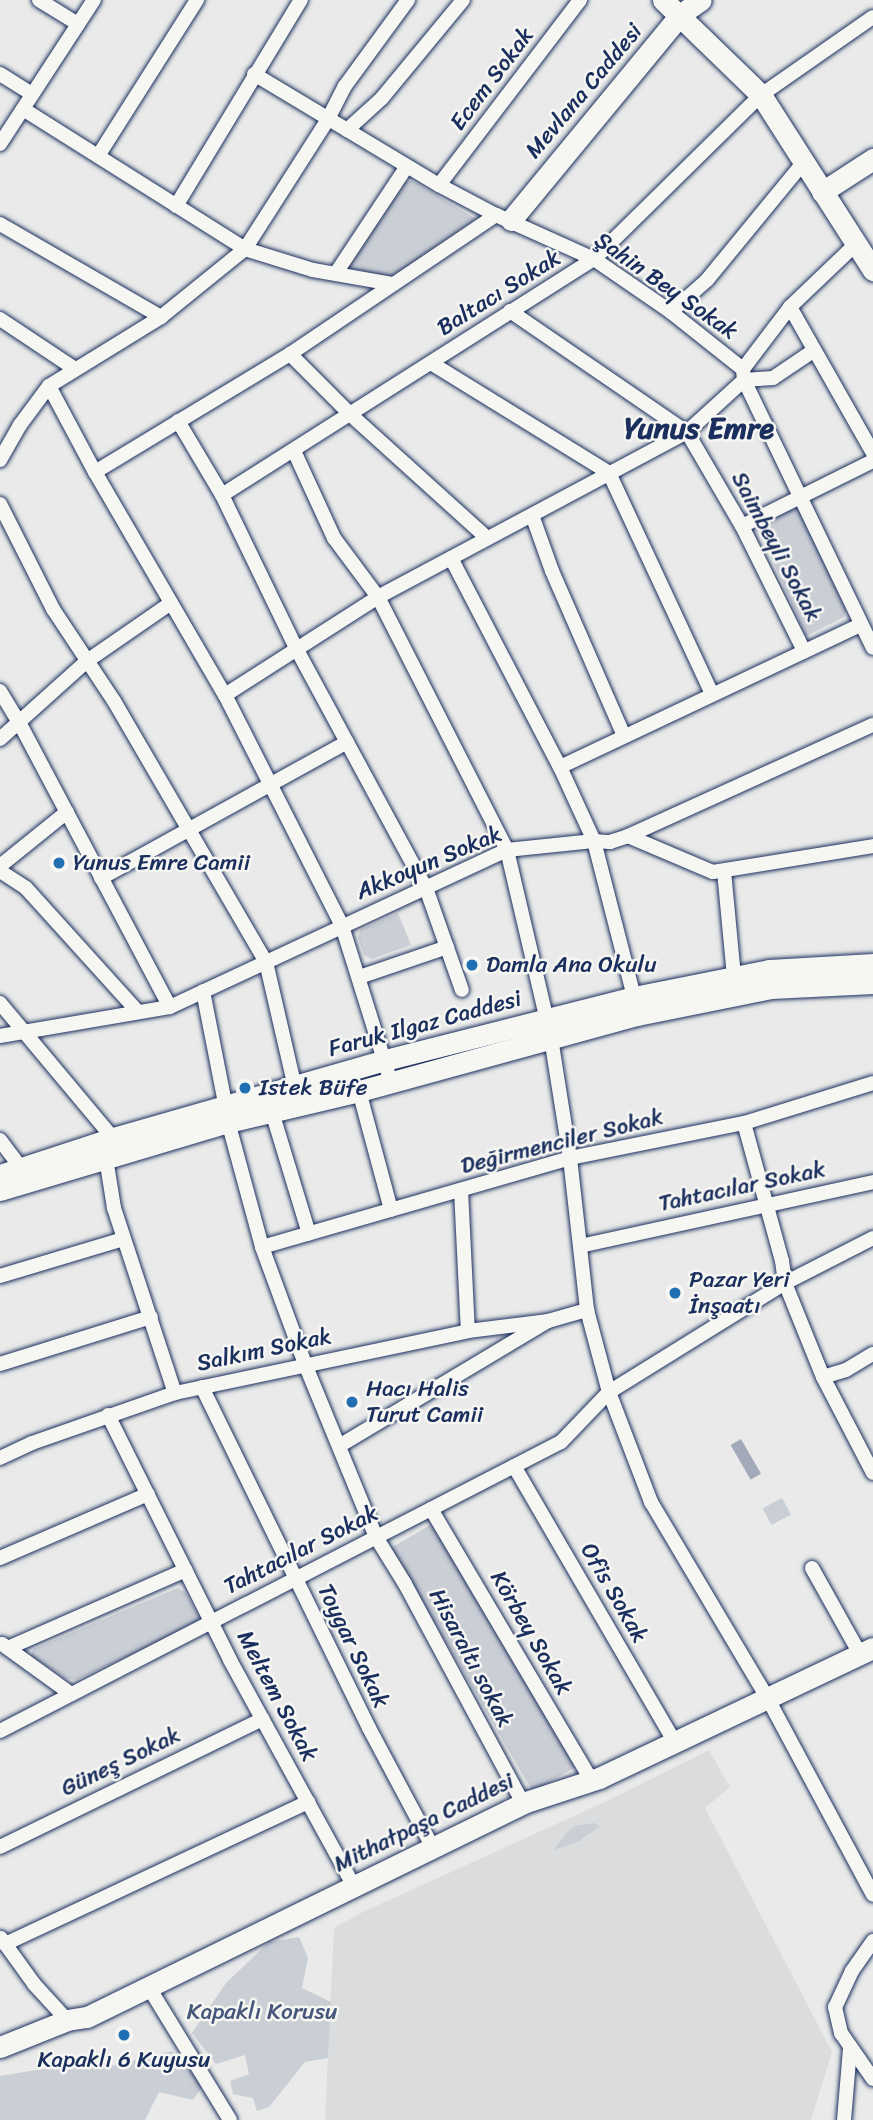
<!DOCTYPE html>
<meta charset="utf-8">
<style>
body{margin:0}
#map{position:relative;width:873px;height:2120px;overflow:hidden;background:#e9eae9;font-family:Sriracha,sans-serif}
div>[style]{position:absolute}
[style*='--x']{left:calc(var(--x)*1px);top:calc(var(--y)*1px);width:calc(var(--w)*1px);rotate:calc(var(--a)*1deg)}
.built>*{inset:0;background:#dadcde}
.green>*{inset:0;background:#caced5;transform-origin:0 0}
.water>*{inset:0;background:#a2aaba;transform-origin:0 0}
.roads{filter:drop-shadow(0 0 2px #1b2f5e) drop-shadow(0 0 2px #1b2f5e)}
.street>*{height:14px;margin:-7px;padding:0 7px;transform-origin:7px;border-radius:7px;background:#f6f6f2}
.secondary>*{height:21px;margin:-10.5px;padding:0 10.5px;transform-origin:10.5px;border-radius:10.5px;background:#f6f6f2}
.dots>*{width:19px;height:19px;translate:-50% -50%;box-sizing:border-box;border:4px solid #f6f6f2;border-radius:50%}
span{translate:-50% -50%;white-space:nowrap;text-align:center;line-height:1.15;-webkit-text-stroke:5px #f6f6f2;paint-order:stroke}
.street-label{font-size:23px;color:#1b2f5e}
.poi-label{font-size:23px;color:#1b2f5e}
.left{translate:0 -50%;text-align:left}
.park-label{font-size:23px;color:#47577c}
.district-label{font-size:30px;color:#1b2f5e;font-weight:700}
</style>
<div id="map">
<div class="built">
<i style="clip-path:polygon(709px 1750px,730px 1787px,705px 1808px,832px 2052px,811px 2120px,325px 2120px,334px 1928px,363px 1912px,605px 1802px)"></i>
</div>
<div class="green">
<i style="clip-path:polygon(413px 181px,476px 219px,392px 279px,349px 272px,346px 264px,404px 182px)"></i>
<i style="clip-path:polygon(792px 506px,799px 509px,847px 609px,844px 617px,806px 636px,756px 523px)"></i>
<i style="clip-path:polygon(398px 913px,411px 945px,371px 959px,364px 955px,358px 938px,360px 930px)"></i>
<i style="left:782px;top:1498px;width:19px;height:22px;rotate:62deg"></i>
<i style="left:434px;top:1523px;width:282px;height:49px;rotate:60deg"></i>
<i style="clip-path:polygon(178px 1588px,185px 1592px,199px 1617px,196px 1625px,76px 1680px,66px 1679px,31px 1656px,33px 1649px)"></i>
<i style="clip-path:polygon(594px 1823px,600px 1826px,579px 1841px,554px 1850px,567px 1832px,575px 1826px)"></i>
<i style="clip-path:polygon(299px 1937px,308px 1958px,302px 1988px,331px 2002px,328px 2058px,305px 2062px,269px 2107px,257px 2111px,253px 2098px,233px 2094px,230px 2081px,249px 2074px,245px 2055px,216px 2064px,192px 2033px,226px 1983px,269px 1942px)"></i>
<i style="clip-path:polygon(172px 2051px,203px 2085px,193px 2100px,159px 2092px,145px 2120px,0 2120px,0 2076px,73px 2064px,107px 2067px)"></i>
</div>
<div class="water">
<i style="left:741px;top:1439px;width:40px;height:12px;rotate:60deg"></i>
</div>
<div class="roads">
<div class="street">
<i style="--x:39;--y:0;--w:46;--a:31.6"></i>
<i style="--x:0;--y:74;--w:38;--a:32"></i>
<i style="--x:254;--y:74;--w:216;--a:31"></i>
<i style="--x:439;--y:185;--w:64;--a:27.8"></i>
<i style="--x:496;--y:215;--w:107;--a:24.2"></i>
<i style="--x:594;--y:259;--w:93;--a:34.5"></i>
<i style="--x:671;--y:312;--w:92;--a:38.4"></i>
<i style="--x:743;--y:369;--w:11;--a:85"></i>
<i style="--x:744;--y:380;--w:297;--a:64.3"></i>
<i style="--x:23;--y:109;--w:262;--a:32.2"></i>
<i style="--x:245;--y:249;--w:71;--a:17.2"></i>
<i style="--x:313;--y:270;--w:80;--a:10"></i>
<i style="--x:347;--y:130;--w:47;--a:-42.4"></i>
<i style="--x:382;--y:98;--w:127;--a:-50.4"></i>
<i style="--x:0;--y:144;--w:172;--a:-56.9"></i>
<i style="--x:98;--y:156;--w:185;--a:-57.6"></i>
<i style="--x:439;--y:185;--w:233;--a:-52.7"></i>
<i style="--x:176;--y:206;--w:241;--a:-58.8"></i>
<i style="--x:0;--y:224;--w:186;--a:30"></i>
<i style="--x:336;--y:273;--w:128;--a:-56.4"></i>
<i style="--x:790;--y:307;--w:168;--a:60.4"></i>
<i style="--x:510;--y:311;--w:214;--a:34.4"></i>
<i style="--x:687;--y:432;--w:109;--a:59.7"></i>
<i style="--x:742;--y:526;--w:140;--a:63.6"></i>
<i style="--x:671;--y:312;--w:48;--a:-41.6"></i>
<i style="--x:707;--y:280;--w:151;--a:-50.6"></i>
<i style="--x:0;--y:319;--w:90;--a:33.7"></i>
<i style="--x:290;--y:354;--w:86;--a:45"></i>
<i style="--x:351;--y:415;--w:183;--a:42.1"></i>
<i style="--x:431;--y:363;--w:209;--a:31.7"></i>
<i style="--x:609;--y:473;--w:244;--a:65"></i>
<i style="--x:743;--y:369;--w:78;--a:-52.8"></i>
<i style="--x:790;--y:307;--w:91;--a:-43.7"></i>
<i style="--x:49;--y:386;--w:98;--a:61.9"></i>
<i style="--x:95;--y:472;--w:258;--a:59.8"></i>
<i style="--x:225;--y:695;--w:259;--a:63.1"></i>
<i style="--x:342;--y:926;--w:164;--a:72.6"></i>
<i style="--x:178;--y:421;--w:86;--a:59.3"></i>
<i style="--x:222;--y:495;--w:170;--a:64.2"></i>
<i style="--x:296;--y:648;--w:273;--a:61.6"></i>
<i style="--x:426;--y:888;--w:108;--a:70.6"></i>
<i style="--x:294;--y:451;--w:96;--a:65.3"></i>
<i style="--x:334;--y:538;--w:74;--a:53.3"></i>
<i style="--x:378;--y:597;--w:284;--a:63"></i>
<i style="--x:507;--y:850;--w:193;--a:76.8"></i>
<i style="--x:551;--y:1038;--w:121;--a:81"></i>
<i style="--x:570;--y:1158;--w:153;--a:83.6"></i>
<i style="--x:587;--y:1310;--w:85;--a:75"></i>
<i style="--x:609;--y:1392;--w:118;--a:69.1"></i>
<i style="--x:651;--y:1502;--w:229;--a:59.3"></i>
<i style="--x:768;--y:1699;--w:222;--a:61.8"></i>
<i style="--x:0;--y:460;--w:40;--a:-60.3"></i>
<i style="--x:20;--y:425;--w:49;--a:-53.4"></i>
<i style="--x:49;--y:386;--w:132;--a:-31.6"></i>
<i style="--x:161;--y:317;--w:108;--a:-39"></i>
<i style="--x:245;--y:249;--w:152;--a:-57.4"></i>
<i style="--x:327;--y:121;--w:39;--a:-63"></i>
<i style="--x:345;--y:86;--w:107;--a:-53.8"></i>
<i style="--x:95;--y:472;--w:228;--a:-31.2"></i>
<i style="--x:290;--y:354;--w:249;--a:-34"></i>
<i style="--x:222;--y:495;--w:441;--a:-32.4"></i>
<i style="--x:594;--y:259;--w:234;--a:-44.5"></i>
<i style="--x:761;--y:95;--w:136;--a:-34.9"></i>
<i style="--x:0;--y:504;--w:118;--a:63.2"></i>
<i style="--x:53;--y:609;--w:110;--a:56.5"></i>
<i style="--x:114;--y:701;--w:302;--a:59.8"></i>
<i style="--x:266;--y:962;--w:129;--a:77"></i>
<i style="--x:532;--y:515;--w:59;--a:70.3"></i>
<i style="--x:552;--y:571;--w:180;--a:66.4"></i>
<i style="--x:742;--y:526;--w:146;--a:-26.4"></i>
<i style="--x:451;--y:558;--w:236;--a:62.5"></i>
<i style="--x:560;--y:767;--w:81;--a:65.3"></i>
<i style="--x:594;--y:841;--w:161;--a:75.6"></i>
<i style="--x:0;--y:691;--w:39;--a:59"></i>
<i style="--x:20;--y:724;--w:320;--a:62.1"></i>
<i style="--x:225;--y:695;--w:182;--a:-32.6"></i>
<i style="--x:378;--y:597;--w:350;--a:-28.1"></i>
<i style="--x:687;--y:432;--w:77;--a:-42.4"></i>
<i style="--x:744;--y:380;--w:29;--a:-4"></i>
<i style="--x:773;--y:378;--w:48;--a:-34"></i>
<i style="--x:0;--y:739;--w:117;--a:-41.9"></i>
<i style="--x:87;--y:661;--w:102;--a:-34.6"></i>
<i style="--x:560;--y:767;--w:333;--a:-25.3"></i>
<i style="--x:628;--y:836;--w:92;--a:23"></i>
<i style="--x:713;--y:872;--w:162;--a:-9.2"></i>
<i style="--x:0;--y:866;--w:86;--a:-38.9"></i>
<i style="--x:0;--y:871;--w:31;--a:33"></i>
<i style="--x:26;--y:888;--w:167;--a:47.9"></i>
<i style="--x:724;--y:871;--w:106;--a:84.6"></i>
<i style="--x:101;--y:878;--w:281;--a:-28.9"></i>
<i style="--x:359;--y:977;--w:93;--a:-18.8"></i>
<i style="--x:203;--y:991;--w:141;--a:78.9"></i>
<i style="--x:230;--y:1129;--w:122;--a:74.8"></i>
<i style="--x:262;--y:1247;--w:125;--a:69.8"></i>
<i style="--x:305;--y:1364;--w:187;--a:67.7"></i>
<i style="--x:376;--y:1537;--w:55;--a:58.3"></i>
<i style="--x:405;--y:1584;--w:249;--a:61.7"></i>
<i style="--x:0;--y:1003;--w:176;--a:50.1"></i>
<i style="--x:113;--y:1138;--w:21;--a:109"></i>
<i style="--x:106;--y:1158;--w:51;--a:80.9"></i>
<i style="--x:114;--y:1208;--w:195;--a:71.8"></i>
<i style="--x:0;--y:1036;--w:172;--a:-9.7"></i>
<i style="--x:170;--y:1007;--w:372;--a:-25"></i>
<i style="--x:507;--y:850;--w:87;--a:-5.9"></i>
<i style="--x:594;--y:841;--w:16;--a:4"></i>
<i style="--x:610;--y:842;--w:19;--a:-18"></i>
<i style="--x:628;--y:836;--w:269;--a:-24.4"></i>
<i style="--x:359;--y:1091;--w:123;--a:74.9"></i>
<i style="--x:272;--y:1112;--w:127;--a:73.1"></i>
<i style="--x:744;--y:1123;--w:143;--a:74.6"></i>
<i style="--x:782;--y:1261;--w:22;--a:82"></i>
<i style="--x:785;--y:1283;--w:101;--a:68"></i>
<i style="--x:823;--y:1377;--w:108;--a:62.5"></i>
<i style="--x:0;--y:1140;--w:35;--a:53"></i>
<i style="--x:461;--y:1190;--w:141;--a:87.2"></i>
<i style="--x:580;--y:1246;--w:300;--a:-12.3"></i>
<i style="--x:262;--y:1247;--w:321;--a:-16.1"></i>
<i style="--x:570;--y:1158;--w:177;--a:-11.4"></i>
<i style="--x:744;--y:1123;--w:135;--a:-17.2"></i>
<i style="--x:0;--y:1276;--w:128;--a:-16.7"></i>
<i style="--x:0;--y:1364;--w:158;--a:-17.3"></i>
<i style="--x:823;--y:1377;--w:24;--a:-17"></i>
<i style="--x:846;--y:1370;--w:31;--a:-31"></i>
<i style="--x:202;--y:1387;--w:380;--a:63.9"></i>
<i style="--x:369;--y:1728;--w:134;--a:61.9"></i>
<i style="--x:108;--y:1415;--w:274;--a:63.5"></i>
<i style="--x:230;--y:1660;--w:256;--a:61.3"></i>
<i style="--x:339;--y:1446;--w:244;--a:-30.9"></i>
<i style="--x:548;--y:1321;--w:41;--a:-15.8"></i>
<i style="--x:0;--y:1458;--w:35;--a:-25"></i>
<i style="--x:32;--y:1443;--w:151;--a:-19.3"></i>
<i style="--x:175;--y:1393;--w:299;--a:-11.9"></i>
<i style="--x:468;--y:1331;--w:81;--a:-7.1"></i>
<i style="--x:514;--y:1466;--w:320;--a:59.8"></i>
<i style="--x:431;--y:1509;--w:315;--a:59.4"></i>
<i style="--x:0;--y:1558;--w:161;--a:-23.4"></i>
<i style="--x:812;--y:1568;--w:98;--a:60.8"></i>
<i style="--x:2;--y:1644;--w:85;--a:35.9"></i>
<i style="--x:8;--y:1648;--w:194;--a:-23.7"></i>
<i style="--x:0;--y:1731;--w:631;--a:-27.26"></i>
<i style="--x:561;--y:1442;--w:69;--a:-46.2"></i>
<i style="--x:609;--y:1392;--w:207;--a:-31.8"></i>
<i style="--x:785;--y:1283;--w:99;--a:-27.1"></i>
<i style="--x:0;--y:1847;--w:292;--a:-26"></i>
<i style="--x:1;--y:1938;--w:57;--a:54.3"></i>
<i style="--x:34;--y:1984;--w:49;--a:47.5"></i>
<i style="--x:873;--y:1941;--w:37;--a:125"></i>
<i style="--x:852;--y:1971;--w:40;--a:115"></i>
<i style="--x:835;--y:2007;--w:27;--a:77"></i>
<i style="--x:841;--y:2033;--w:56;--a:55.2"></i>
<i style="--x:5;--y:1944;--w:335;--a:-25.1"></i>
<i style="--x:148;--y:1986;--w:157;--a:58.5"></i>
<i style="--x:844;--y:2120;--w:72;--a:-85.2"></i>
</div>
<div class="secondary">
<i style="--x:663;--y:0;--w:136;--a:44.1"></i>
<i style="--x:761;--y:95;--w:208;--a:57.4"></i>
<i style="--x:822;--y:192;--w:61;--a:-32.9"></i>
<i style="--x:511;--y:220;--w:267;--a:-50.5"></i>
<i style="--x:681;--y:14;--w:24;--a:-35"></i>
<i style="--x:0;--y:1175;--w:119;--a:-18.1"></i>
<i style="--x:113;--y:1138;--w:283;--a:-16"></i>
<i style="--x:385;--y:1060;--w:257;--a:-14.2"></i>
<i style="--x:634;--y:997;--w:138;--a:-11.3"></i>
<i style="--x:769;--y:970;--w:104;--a:-3.3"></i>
<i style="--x:0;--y:1190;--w:238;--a:-16.6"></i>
<i style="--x:228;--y:1122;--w:135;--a:-13.3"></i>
<i style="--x:359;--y:1091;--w:288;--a:-15.3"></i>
<i style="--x:637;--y:1015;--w:137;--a:-11.4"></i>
<i style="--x:771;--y:988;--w:102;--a:-2.8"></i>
<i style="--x:0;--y:2047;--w:72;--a:-21.9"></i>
<i style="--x:67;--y:2020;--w:20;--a:-9"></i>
<i style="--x:87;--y:2017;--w:486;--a:-26.1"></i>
<i style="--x:523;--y:1803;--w:80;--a:-18.2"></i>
<i style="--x:599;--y:1778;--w:303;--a:-25.4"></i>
</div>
</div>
<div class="dots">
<i style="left:59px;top:863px;background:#1f6fb2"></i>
<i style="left:472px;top:965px;background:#1f6fb2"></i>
<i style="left:245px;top:1088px;background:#1f6fb2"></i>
<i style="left:675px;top:1293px;background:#1f6fb2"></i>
<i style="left:352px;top:1402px;background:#1f6fb2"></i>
<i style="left:124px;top:2035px;background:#1f6fb2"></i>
</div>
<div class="street-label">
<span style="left:492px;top:79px;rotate:-53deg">Ecem Sokak</span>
<span style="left:584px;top:91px;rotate:-50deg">Mevlana Caddesi</span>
<span style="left:666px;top:286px;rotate:35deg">Şahin Bey Sokak</span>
<span style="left:499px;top:293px;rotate:-32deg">Baltacı Sokak</span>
<span style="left:776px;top:547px;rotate:62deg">Saimbeyli Sokak</span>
<span style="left:429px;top:863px;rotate:-23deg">Akkoyun Sokak</span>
<span style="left:425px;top:1024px;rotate:-15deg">Faruk Ilgaz Caddesi</span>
<span style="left:562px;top:1142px;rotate:-14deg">Değirmenciler Sokak</span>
<span style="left:742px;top:1187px;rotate:-12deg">Tahtacılar Sokak</span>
<span style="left:264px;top:1350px;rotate:-12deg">Salkım Sokak</span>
<span style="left:301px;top:1550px;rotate:-27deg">Tahtacılar Sokak</span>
<span style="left:614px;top:1593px;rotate:60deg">Ofis Sokak</span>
<span style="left:531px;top:1633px;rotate:60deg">Körbey Sokak</span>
<span style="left:353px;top:1646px;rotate:64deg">Toygar Sokak</span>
<span style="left:471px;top:1658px;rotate:62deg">Hisaraltı sokak</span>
<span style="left:277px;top:1696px;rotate:62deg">Meltem Sokak</span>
<span style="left:121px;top:1762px;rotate:-26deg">Güneş Sokak</span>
<span style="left:424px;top:1823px;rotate:-26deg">Mithatpaşa Caddesi</span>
</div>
<div class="poi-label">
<span class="left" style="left:73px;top:863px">Yunus Emre Camii</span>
<span class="left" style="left:486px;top:965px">Damla Ana Okulu</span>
<span class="left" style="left:259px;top:1088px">Istek Büfe</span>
<span class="left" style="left:689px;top:1293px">Pazar Yeri<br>İnşaatı</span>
<span class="left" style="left:366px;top:1402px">Hacı Halis<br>Turut Camii</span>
<span style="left:124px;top:2060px">Kapaklı 6 Kuyusu</span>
</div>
<div class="park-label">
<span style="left:262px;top:2012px">Kapaklı Korusu</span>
</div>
<div class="district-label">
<span style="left:699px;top:428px">Yunus Emre</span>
</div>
</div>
